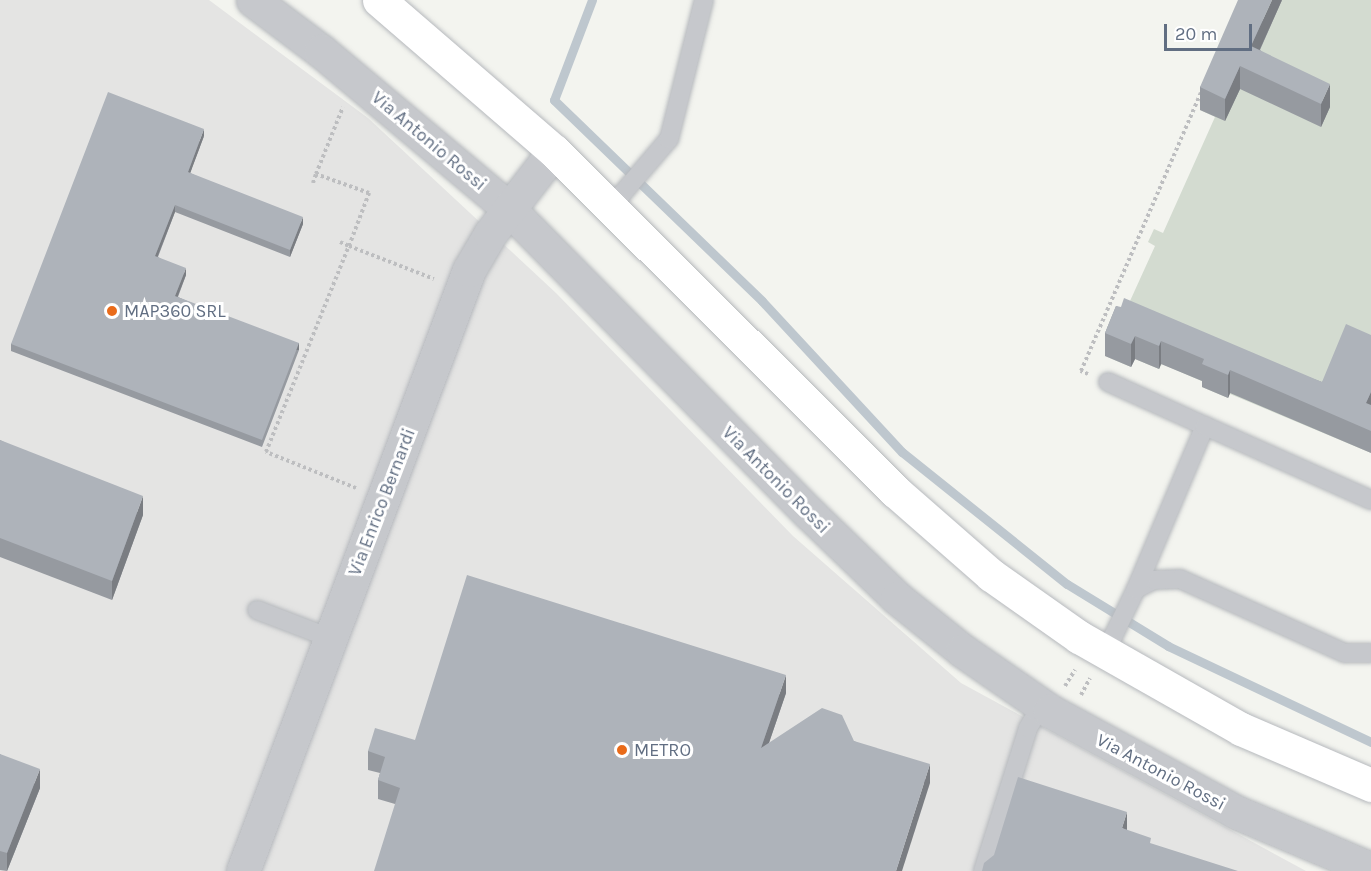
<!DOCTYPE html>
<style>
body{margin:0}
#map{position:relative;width:1371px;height:871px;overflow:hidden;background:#f3f4ef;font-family:Karla,sans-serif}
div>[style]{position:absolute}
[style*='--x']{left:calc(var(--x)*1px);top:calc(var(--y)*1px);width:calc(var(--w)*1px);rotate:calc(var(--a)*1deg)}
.built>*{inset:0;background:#e4e4e3}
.green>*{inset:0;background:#d3dbd0}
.stream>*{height:9px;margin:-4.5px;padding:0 4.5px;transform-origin:4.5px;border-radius:4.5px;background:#bec7ce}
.path>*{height:4px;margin-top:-2px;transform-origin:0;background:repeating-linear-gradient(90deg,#bdbec0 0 3px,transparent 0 6px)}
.roads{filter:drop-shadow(0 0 2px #b6b9bd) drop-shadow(0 0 2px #b6b9bd)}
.service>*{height:18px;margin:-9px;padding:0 9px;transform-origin:9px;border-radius:9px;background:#c6c8cc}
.minor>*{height:33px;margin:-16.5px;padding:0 16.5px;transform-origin:16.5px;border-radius:16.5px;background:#c6c8cc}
.primary>*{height:33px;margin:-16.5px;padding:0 16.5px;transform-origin:16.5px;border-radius:16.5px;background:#fff}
.wall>*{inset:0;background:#969aa0}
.shaded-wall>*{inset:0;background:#7a7d82;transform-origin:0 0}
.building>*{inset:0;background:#aeb3ba}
.dots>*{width:16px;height:16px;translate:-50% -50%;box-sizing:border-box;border:3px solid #fff;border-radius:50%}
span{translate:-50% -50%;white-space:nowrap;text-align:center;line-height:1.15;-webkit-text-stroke:6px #fff;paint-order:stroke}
.street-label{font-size:18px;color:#616e82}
.poi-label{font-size:18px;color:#616e82}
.left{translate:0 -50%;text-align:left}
.scale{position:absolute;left:1164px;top:24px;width:88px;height:27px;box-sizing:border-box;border:3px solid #616e82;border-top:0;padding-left:8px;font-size:18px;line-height:21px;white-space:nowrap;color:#616e82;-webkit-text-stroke:4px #fff;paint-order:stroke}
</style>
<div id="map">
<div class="built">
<i style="clip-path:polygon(0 0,209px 0,368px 118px,556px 293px,793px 536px,961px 683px,1306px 871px,0 871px)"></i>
</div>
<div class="green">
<i style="clip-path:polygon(1250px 0,1371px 0,1371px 453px,1230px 394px,1228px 398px,1202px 387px,1204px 382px,1162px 364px,1159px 369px,1135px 359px,1131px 367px,1105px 356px,1155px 246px,1148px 242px,1154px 229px,1163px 233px,1215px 117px,1200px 110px)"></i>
</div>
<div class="stream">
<i style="--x:592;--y:0;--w:107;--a:110.8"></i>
<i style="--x:554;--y:100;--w:289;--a:44"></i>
<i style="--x:762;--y:301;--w:206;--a:47.2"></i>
<i style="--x:902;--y:452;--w:211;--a:38.7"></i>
<i style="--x:1067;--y:584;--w:119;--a:31.5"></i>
<i style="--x:1168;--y:646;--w:225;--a:25.3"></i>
</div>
<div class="path">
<i style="--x:313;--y:183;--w:9;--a:-72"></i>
<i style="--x:340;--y:242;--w:10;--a:24"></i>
<i style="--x:349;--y:246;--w:57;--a:-69.3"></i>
<i style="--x:369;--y:193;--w:56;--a:-160.3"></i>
<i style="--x:316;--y:174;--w:72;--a:-68.1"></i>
<i style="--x:1088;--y:374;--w:8;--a:-157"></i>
<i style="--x:1081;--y:371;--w:303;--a:-66.7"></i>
<i style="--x:356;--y:488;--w:97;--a:-158.2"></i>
<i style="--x:266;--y:452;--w:222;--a:-68.1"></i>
<i style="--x:349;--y:246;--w:91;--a:21.2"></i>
<i style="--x:1065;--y:686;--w:19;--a:-58"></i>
<i style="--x:1081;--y:695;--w:19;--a:-62"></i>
</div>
<div class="roads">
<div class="service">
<i style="--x:610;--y:208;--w:91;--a:-49.5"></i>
<i style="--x:669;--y:139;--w:143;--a:-75.9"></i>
<i style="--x:1108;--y:382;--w:107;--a:24.4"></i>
<i style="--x:1136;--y:589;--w:20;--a:-27"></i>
<i style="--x:1154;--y:580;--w:26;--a:-2"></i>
<i style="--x:1180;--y:579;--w:181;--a:24.2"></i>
<i style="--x:1345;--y:653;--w:26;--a:0"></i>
<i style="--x:257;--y:610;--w:78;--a:21"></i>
<i style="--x:1105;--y:653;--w:71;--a:-64.2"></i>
<i style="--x:1136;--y:589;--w:177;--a:-67.1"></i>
<i style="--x:1205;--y:426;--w:182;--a:24"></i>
<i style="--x:983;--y:871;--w:150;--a:-72.5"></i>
<i style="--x:1028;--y:728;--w:26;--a:-59"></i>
</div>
<div class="minor">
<i style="--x:253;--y:0;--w:85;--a:36.9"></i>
<i style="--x:321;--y:51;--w:246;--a:40"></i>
<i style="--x:509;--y:209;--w:427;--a:45.4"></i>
<i style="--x:809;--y:513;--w:122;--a:44"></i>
<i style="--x:897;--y:598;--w:85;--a:38.8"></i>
<i style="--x:963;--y:651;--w:106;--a:34.6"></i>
<i style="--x:1050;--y:711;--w:212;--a:28.5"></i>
<i style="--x:1236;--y:812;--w:147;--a:22.9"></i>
<i style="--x:243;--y:871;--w:642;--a:-69.39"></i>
<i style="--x:469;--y:270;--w:42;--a:-59.7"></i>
<i style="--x:490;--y:234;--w:105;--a:-52.4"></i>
</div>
<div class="primary">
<i style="--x:379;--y:0;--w:231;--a:40.8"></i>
<i style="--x:554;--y:151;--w:482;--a:44.9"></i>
<i style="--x:895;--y:491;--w:128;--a:41.2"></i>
<i style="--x:991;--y:575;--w:108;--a:35.2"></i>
<i style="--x:1079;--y:637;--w:186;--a:29.6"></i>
<i style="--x:1241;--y:729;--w:142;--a:23.3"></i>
</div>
</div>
<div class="wall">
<i style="clip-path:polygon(1282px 0,1260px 50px,1330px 107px,1321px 127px,1240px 89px,1225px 121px,1200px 110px,1200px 87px)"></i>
<i style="clip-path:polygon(204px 136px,190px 173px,303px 224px,290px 257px,175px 212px,158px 257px,186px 275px,178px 297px,299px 350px,262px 447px,11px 351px,11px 344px)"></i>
<i style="clip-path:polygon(1116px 306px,1322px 382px,1371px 335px,1371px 453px,1230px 393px,1228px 398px,1202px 387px,1202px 381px,1161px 364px,1159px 369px,1135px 359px,1131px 367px,1105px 356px,1105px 333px)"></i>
<i style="clip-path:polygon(0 440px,143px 515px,112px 600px,0 557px)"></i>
<i style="clip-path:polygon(786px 693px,769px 743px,854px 741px,930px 783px,395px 804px,378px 799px,378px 780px,380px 773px,368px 770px,368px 751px,415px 740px)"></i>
<i style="clip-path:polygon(0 754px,40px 788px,7px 871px,0 870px)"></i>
</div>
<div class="shaded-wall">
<i style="clip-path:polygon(1272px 0,1282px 0,1251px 69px,1251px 46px)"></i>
<i style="clip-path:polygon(1240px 66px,1240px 89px,1225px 121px,1225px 99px)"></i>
<i style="clip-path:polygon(1330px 84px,1330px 107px,1321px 127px,1321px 104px)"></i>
<i style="clip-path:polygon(204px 129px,204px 136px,188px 179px,188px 172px)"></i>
<i style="clip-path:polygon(175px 205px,175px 212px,155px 263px,155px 256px)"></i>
<i style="clip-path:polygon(303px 217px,303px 224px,290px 257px,290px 250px)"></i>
<i style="clip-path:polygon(186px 268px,186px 275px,175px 303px,175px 296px)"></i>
<i style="clip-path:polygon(1135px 336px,1135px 359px,1131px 367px,1131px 344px)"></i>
<i style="clip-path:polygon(1161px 341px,1161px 364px,1159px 369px,1159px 346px)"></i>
<i style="left:299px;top:343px;width:7px;height:104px;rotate:90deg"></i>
<i style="clip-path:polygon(1230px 370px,1230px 393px,1228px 398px,1228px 375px)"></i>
<i style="clip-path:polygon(1371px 392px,1371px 415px,1366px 403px)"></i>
<i style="clip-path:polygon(143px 496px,143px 515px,112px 600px,112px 581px)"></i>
<i style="clip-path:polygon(786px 675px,786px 693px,761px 766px,761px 748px)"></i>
<i style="clip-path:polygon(930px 764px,930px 783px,902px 871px,896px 871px)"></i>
<i style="clip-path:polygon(40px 769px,40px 788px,7px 871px,7px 853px)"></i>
<i style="clip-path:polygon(1127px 812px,1127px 831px,1122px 828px)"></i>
</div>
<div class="building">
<i style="clip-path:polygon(1238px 0,1272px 0,1251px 46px,1330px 84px,1321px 104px,1240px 66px,1225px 99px,1200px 87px)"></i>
<i style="clip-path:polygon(108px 92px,204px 129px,188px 172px,303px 217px,290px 250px,175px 205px,155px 256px,186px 268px,175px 296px,299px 343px,262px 440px,11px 344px)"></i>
<i style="clip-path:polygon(1124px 298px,1322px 382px,1346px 324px,1371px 335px,1371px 392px,1366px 403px,1371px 405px,1371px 431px,1230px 370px,1228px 375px,1202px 364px,1204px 359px,1161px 341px,1159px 346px,1135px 336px,1131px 344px,1105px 333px,1116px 306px,1121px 307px)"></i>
<i style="clip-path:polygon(0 440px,143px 496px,112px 581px,0 538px)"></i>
<i style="clip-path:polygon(467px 575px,786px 675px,761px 748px,822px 708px,842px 715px,854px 741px,930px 764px,896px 871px,374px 871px,400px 788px,378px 780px,385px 757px,368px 751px,375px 728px,415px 740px)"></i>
<i style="clip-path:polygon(0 754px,40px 769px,7px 853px,0 851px)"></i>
<i style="clip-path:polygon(1018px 777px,1127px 812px,1122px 828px,1151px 838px,1150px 843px,1238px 871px,982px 871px,984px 863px,994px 855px)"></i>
</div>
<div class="dots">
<i style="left:112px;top:311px;background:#e96b1a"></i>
<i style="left:622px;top:750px;background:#e96b1a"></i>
</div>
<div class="street-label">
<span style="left:429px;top:141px;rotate:40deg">Via Antonio Rossi</span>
<span style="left:776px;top:480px;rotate:45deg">Via Antonio Rossi</span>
<span style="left:382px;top:502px;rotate:-69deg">Via Enrico Bernardi</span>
<span style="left:1161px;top:772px;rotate:28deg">Via Antonio Rossi</span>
</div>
<div class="poi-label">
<span class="left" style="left:124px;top:311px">MAP360 SRL</span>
<span class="left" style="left:634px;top:750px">METRO</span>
</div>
<div class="scale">20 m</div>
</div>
